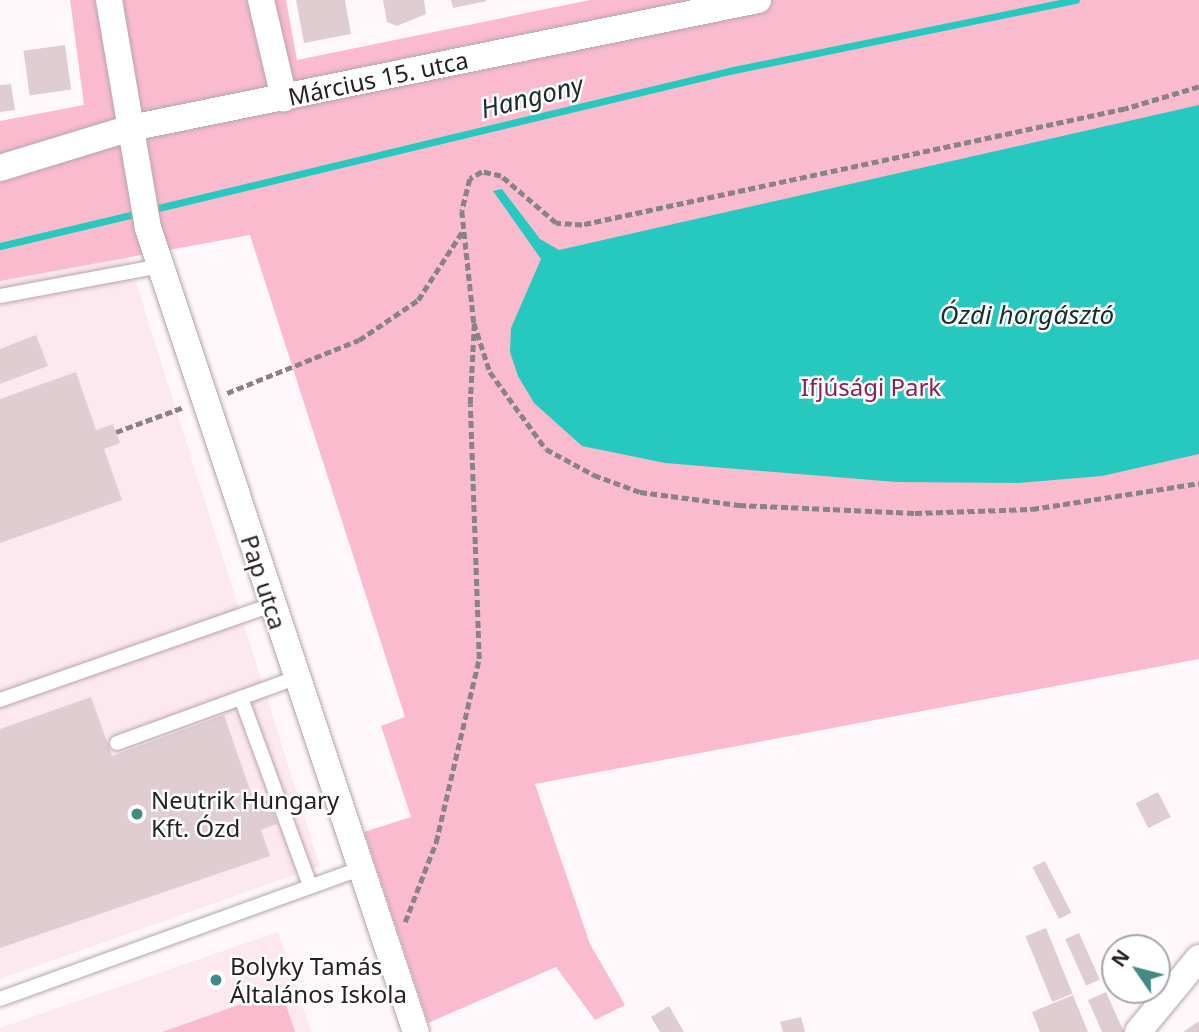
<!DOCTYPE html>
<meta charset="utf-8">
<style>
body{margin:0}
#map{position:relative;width:1199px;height:1032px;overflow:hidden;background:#fff8fa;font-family:"Noto Sans",sans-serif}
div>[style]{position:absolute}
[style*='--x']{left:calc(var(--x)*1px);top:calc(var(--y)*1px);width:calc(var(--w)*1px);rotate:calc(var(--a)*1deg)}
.built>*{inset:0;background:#fee8ef}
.green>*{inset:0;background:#fabbcf}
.water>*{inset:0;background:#27c9bf}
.stream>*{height:7px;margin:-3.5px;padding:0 3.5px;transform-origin:3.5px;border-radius:3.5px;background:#27c9bf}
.building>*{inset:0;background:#dfcdd2;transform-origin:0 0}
.path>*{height:4.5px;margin-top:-2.25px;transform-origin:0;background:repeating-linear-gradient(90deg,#898385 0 7px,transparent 0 10.5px)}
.roads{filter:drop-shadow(0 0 2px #b6a5aa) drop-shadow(0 0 2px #b6a5aa)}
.lane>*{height:14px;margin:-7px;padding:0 7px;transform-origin:7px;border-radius:7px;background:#fff}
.street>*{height:26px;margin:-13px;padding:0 13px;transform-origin:13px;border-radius:13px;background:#fff}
.dots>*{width:19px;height:19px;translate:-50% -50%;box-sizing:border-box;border:4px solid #fff;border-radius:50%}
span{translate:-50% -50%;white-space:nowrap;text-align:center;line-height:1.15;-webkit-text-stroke:5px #fff;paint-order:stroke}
.street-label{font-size:24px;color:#251f21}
.park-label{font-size:24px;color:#8f1d52}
.poi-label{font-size:24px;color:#251f21}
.left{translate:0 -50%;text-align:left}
.water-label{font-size:26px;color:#162e2c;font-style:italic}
.north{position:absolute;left:1101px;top:934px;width:70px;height:70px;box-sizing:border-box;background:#fff;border:2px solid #a8a5a6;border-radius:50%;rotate:305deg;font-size:19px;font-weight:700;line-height:28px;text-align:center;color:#251f21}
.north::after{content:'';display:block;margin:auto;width:24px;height:32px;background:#438a85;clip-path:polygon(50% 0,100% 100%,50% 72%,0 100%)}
</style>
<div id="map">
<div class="built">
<i style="clip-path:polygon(128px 257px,320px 866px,0 979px,0 281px)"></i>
<i style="clip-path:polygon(278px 932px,311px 1032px,0 1032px,0 1028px)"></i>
</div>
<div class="green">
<i style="clip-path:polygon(70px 0,286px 0,297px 60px,590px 0,1199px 0,1199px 659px,535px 784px,590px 944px,625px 1005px,595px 1020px,556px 967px,428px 1023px,364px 832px,411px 817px,381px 726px,405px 717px,250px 235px,0 281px,0 121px,84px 105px)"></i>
<i style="clip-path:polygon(281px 990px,295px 1032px,162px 1032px)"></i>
</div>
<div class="water">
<i style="clip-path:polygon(1199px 105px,1199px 454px,1102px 476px,1018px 483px,896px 482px,665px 463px,582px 446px,534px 403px,518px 376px,510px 352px,511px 328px,541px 259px,493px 191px,502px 189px,540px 239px,559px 250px)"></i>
</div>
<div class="stream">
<i style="--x:150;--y:210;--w:595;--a:-13.5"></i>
<i style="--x:729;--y:71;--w:354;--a:-11.6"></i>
<i style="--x:0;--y:246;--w:143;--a:-13.4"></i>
</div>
<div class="building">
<i style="clip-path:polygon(296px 0,345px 0,351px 34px,304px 43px)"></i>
<i style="clip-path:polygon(383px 0,424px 0,426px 14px,397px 26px,387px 22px)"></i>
<i style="clip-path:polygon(451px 0,486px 0,487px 1px,453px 8px)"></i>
<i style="left:65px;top:45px;width:45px;height:42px;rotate:82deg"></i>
<i style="clip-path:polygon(11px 84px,15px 110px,0 112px,0 85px)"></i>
<i style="clip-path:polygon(36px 335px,48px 366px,0 384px,0 349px)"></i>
<i style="clip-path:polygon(76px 372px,96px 430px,113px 424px,120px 443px,104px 449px,122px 500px,0 543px,0 399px)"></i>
<i style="clip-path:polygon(91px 697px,112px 756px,224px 715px,255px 804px,268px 799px,277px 824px,261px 830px,270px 856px,0 948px,0 729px)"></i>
<i style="left:1158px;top:792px;width:28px;height:25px;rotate:63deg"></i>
<i style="left:1045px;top:861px;width:58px;height:14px;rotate:63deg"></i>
<i style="left:1046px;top:928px;width:71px;height:22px;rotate:68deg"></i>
<i style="left:1079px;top:933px;width:51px;height:15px;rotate:66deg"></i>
<i style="clip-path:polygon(1106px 992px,1124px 1032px,1102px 1032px,1088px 1000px)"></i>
<i style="clip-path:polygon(1073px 995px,1088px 1032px,1040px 1032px,1032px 1012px)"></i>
<i style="clip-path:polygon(669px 1006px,684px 1032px,660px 1032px,651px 1017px)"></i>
<i style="clip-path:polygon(801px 1017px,805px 1032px,783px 1032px,780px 1022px)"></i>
<i style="clip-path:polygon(1199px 1021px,1199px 1032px,1183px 1032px)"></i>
</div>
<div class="path">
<i style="--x:1199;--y:87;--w:77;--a:163.4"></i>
<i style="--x:1125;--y:109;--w:555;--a:167.94"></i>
<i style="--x:582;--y:225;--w:26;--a:-176"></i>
<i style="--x:556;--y:223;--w:72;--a:-139.5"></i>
<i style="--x:501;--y:176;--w:19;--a:-168"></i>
<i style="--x:482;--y:172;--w:14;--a:150"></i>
<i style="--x:470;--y:179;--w:33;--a:104"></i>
<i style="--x:462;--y:211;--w:113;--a:83.9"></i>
<i style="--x:474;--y:323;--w:52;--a:71.9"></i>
<i style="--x:490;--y:372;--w:95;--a:54"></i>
<i style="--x:546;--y:449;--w:55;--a:28.4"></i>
<i style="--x:594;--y:475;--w:49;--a:20.3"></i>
<i style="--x:640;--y:492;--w:100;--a:7.5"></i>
<i style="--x:739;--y:505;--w:176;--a:2.6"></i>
<i style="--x:915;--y:513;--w:117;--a:-2"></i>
<i style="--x:1032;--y:509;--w:169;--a:-8.8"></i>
<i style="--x:227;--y:393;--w:142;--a:-21.9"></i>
<i style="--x:359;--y:340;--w:71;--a:-34.1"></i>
<i style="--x:418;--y:300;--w:81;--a:-57.1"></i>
<i style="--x:116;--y:432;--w:72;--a:-20.2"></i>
<i style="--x:405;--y:922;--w:86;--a:-68.8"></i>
<i style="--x:436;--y:842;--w:188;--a:-76.8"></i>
<i style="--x:479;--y:659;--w:255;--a:-92"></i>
<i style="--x:470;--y:404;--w:78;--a:-87.1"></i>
</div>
<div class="roads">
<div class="lane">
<i style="--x:0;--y:296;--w:164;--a:-10.6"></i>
<i style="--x:241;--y:698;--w:200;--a:69.8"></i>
<i style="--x:0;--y:700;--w:288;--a:-19.3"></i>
<i style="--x:117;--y:743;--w:190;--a:-20"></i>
<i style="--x:0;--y:999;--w:382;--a:-19.9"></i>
</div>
<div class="street">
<i style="--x:109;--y:0;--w:231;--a:80.3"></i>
<i style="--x:148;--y:228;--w:847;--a:71.57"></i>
<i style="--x:261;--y:0;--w:101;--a:76.8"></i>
<i style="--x:0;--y:168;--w:137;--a:-17"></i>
<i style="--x:131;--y:128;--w:640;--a:-11.54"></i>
<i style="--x:1138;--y:1032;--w:96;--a:-50.5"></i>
</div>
</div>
<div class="dots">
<i style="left:137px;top:814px;background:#438a85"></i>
<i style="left:216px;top:980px;background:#438a85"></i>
</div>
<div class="street-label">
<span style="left:378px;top:78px;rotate:-12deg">Március 15. utca</span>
<span style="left:264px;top:582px;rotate:72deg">Pap utca</span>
</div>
<div class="park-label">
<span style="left:871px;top:387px">Ifjúsági Park</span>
</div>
<div class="poi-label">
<span class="left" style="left:151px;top:814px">Neutrik Hungary<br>Kft. Ózd</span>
<span class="left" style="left:230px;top:980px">Bolyky Tamás<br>Általános Iskola</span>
</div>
<div class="water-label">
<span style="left:532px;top:97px;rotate:-14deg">Hangony</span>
<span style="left:1027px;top:315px">Ózdi horgásztó</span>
</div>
<div class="north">N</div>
</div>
